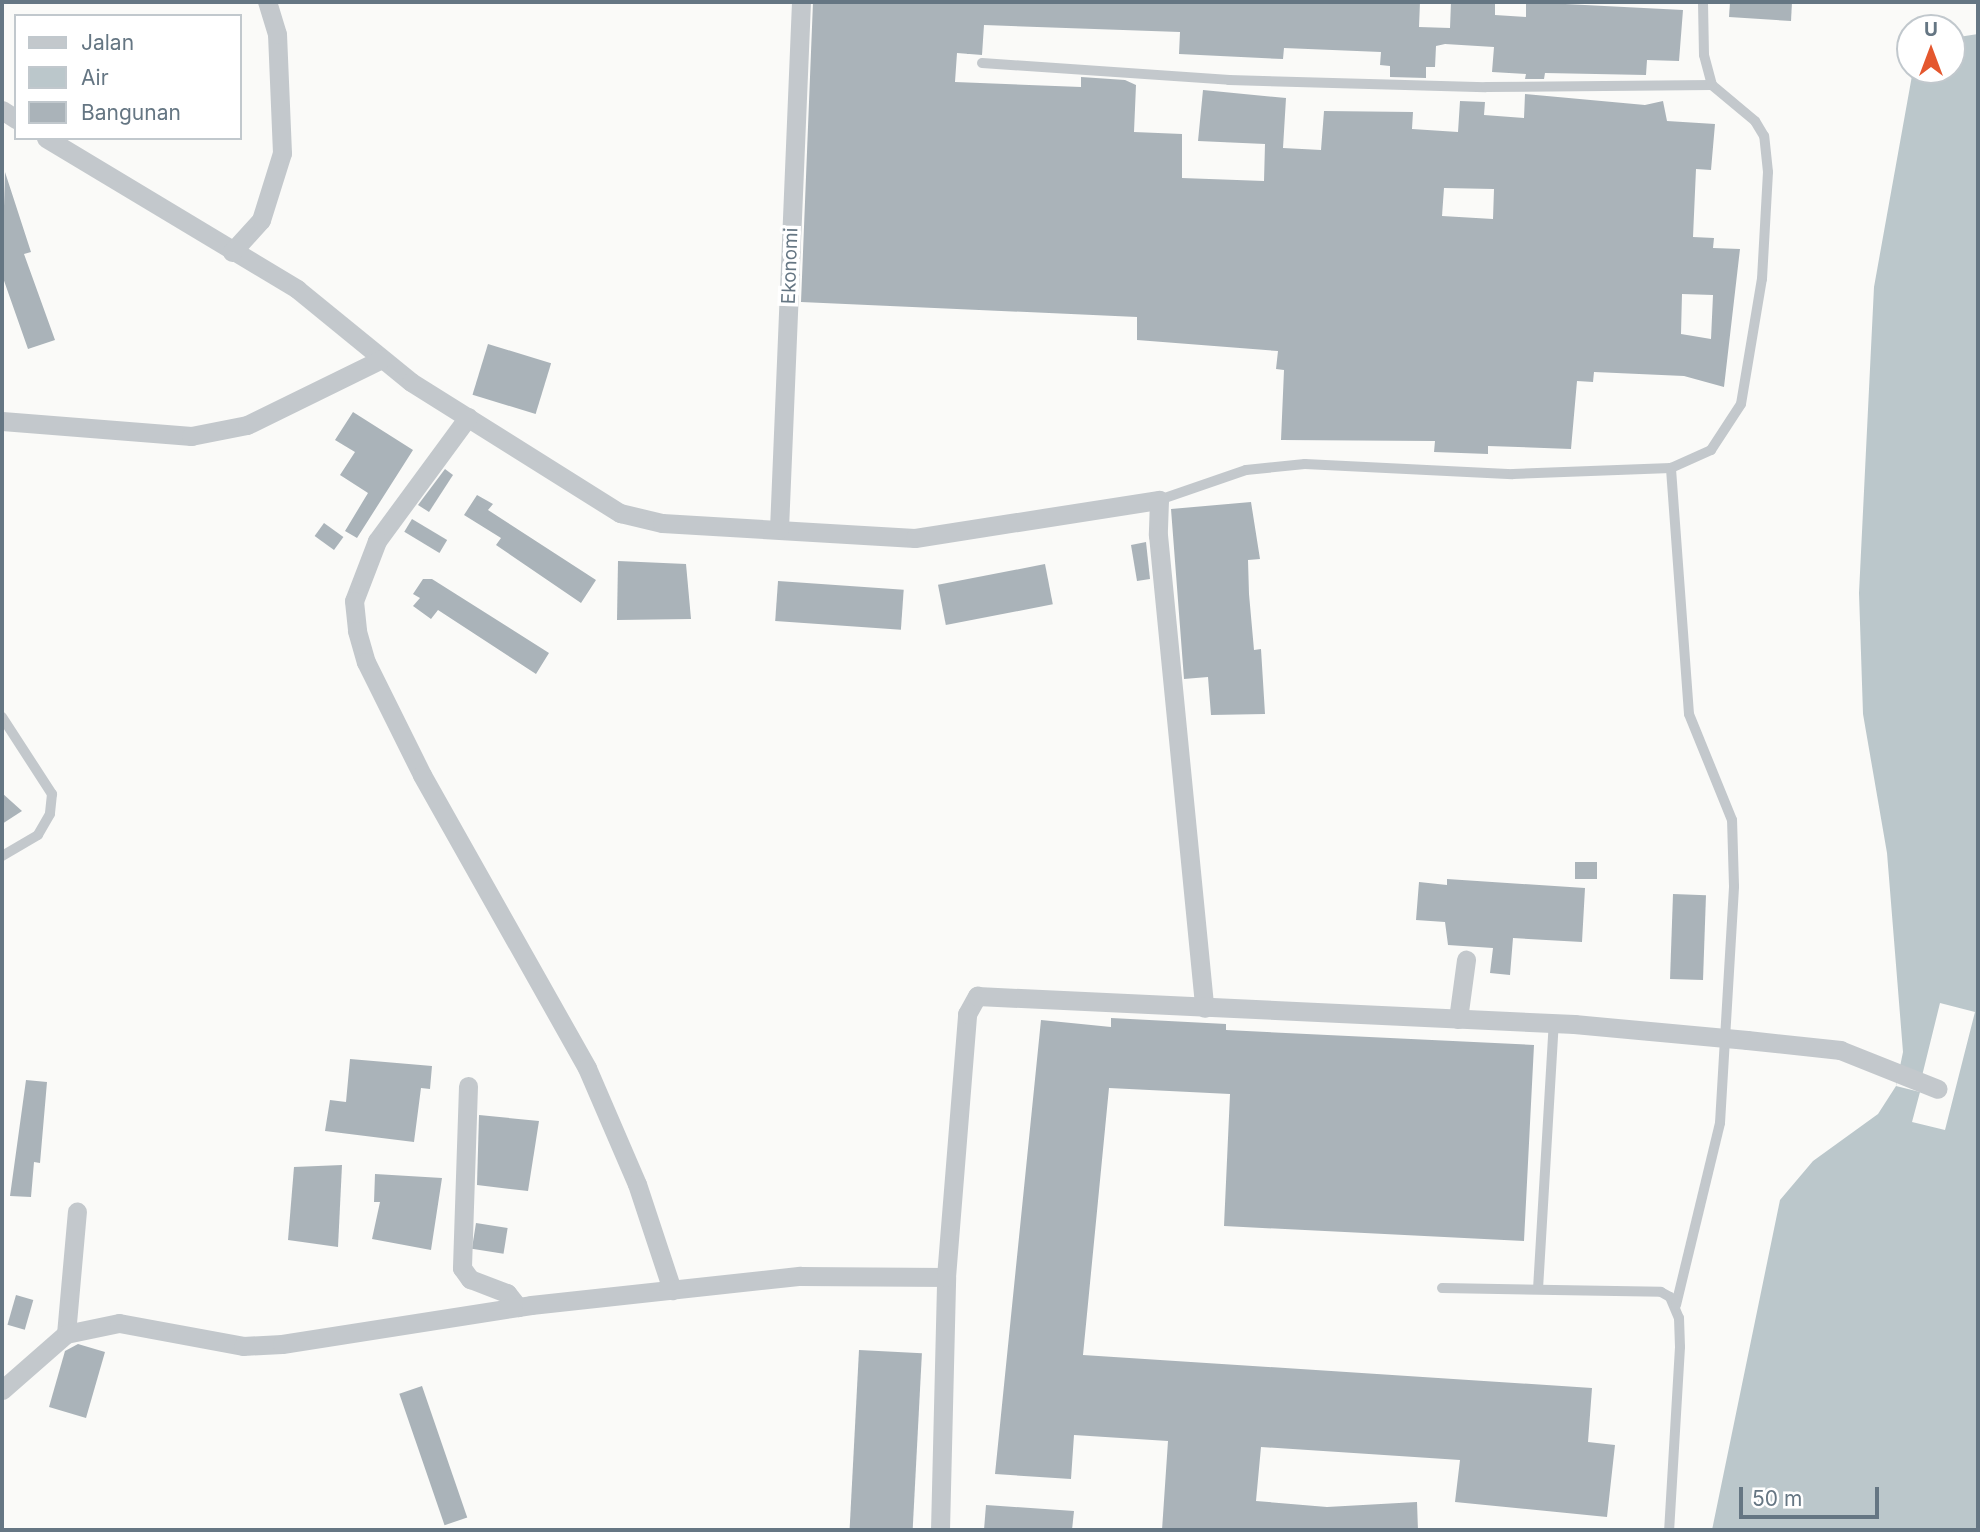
<!DOCTYPE html>
<style>
body{margin:0}
#map{position:relative;width:1980px;height:1532px;overflow:hidden;background:#fafaf8;font-family:Inter,sans-serif}
div>[style]{position:absolute}
[style*='--x']{left:calc(var(--x)*1px);top:calc(var(--y)*1px);width:calc(var(--w)*1px);rotate:calc(var(--a)*1deg)}
.water>*{inset:0;background:#bbc7cb}
.pier>*{inset:0;background:#fafaf8}
.building>*{inset:0;background:#aab3b9;transform-origin:0 0}
.lane>*{height:10px;margin:-5px;padding:0 5px;transform-origin:5px;border-radius:5px;background:#c3c8cc}
.street>*{height:19px;margin:-9.5px;padding:0 9.5px;transform-origin:9.5px;border-radius:9.5px;background:#c3c8cc}
span{translate:-50% -50%;white-space:nowrap;text-align:center;line-height:1.15;-webkit-text-stroke:7px #fff;paint-order:stroke}
.street-label{font-size:19px;color:#657683}
.frame{position:absolute;inset:0;border:4px solid #657683;pointer-events:none}
.legend{position:absolute;left:14px;top:14px;width:228px;height:126px;box-sizing:border-box;background:#fff;border:2px solid #c1c8cd;margin:0;padding:9px 12px;list-style:none;font-size:21px;color:#657683}
.legend li{display:flex;align-items:center;gap:14px;height:35px}
.legend b{width:35px;border:2px solid #c1c8cd}
.north{position:absolute;left:1896px;top:14px;width:70px;height:70px;box-sizing:border-box;background:#fff;border:2px solid #c1c8cd;border-radius:50%;rotate:0deg;font-size:19px;font-weight:700;line-height:28px;text-align:center;color:#657683}
.north::after{content:'';display:block;margin:auto;width:24px;height:32px;background:#e4572e;clip-path:polygon(50% 0,100% 100%,50% 72%,0 100%)}
.scale{position:absolute;left:1739px;top:1487px;width:140px;height:32px;box-sizing:border-box;border:4px solid #657683;border-top:0;padding-left:9px;font-size:21px;line-height:24px;white-space:nowrap;color:#657683;-webkit-text-stroke:5px #fff;paint-order:stroke}
</style>
<div id="map">
<div class="water">
<i style="clip-path:polygon(1978px 34px,1978px 1530px,1712px 1530px,1780px 1200px,1813px 1161px,1878px 1114px,1896px 1086px,1903px 1052px,1887px 853px,1863px 714px,1859px 593px,1874px 287px,1913px 70px,1952px 70px,1952px 38px)"></i>
</div>
<div class="pier">
<i style="clip-path:polygon(1940px 1003px,1975px 1012px,1945px 1130px,1912px 1122px,1920px 1092px,1896px 1086px,1900px 1071px,1922px 1076px)"></i>
</div>
<div class="building">
<i style="clip-path:polygon(evenodd,813px 2px,1420px 2px,1419px 27px,1450px 28px,1451px 2px,1495px 2px,1495px 15px,1526px 17px,1526px 2px,1683px 10px,1679px 61px,1647px 60px,1646px 75px,1545px 73px,1544px 79px,1525px 79px,1526px 74px,1492px 72px,1494px 47px,1445px 44px,1436px 46px,1435px 67px,1426px 67px,1426px 78px,1390px 77px,1390px 66px,1380px 65px,1381px 52px,1284px 48px,1283px 59px,1179px 54px,1180px 32px,984px 25px,982px 55px,957px 53px,955px 82px,1081px 87px,1081px 77px,1125px 80px,1136px 85px,1134px 132px,1182px 134px,1182px 178px,1264px 181px,1265px 144px,1198px 141px,1203px 90px,1286px 98px,1283px 148px,1321px 150px,1324px 111px,1413px 112px,1412px 129px,1458px 132px,1460px 101px,1485px 102px,1484px 115px,1524px 118px,1525px 94px,1645px 105px,1663px 101px,1667px 121px,1715px 124px,1711px 170px,1696px 169px,1693px 237px,1714px 238px,1713px 248px,1740px 249px,1724px 387px,1684px 376px,1594px 372px,1593px 382px,1577px 381px,1571px 449px,1488px 446px,1488px 454px,1434px 452px,1435px 441px,1281px 440px,1284px 370px,1276px 369px,1278px 351px,1137px 340px,1137px 317px,801px 302px,813px 2px,1444px 188px,1494px 189px,1493px 219px,1442px 216px,1444px 188px,813px 2px,1682px 294px,1713px 295px,1711px 339px,1681px 334px,1682px 294px)"></i>
<i style="clip-path:polygon(1730px 2px,1792px 2px,1791px 21px,1729px 17px)"></i>
<i style="clip-path:polygon(5px 172px,31px 252px,24px 254px,55px 340px,28px 349px,2px 275px)"></i>
<i style="left:488px;top:344px;width:66px;height:53px;rotate:17deg"></i>
<i style="clip-path:polygon(353px 412px,413px 450px,357px 538px,345px 531px,368px 493px,340px 475px,355px 452px,335px 440px)"></i>
<i style="clip-path:polygon(445px 469px,453px 475px,429px 512px,418px 505px)"></i>
<i style="clip-path:polygon(477px 495px,493px 504px,488px 510px,596px 580px,581px 603px,496px 545px,501px 538px,464px 515px)"></i>
<i style="clip-path:polygon(1251px 502px,1260px 559px,1248px 560px,1249px 594px,1254px 650px,1261px 649px,1265px 714px,1211px 715px,1208px 677px,1184px 679px,1171px 509px)"></i>
<i style="left:412px;top:519px;width:41px;height:15px;rotate:31deg"></i>
<i style="left:324px;top:523px;width:24px;height:16px;rotate:36deg"></i>
<i style="clip-path:polygon(1146px 542px,1150px 579px,1137px 581px,1131px 545px)"></i>
<i style="clip-path:polygon(618px 561px,686px 564px,691px 619px,617px 620px)"></i>
<i style="left:1045px;top:564px;width:41px;height:109px;rotate:79deg"></i>
<i style="clip-path:polygon(423px 579px,432px 579px,549px 653px,536px 674px,438px 610px,431px 619px,413px 606px,420px 598px,413px 594px)"></i>
<i style="left:778px;top:581px;width:126px;height:40px;rotate:4deg"></i>
<i style="clip-path:polygon(2px 793px,22px 811px,2px 824px)"></i>
<i style="left:1575px;top:862px;width:22px;height:17px"></i>
<i style="clip-path:polygon(1447px 879px,1585px 888px,1582px 942px,1513px 938px,1510px 975px,1490px 973px,1493px 948px,1448px 945px,1445px 922px,1416px 920px,1419px 882px,1447px 885px)"></i>
<i style="left:1673px;top:894px;width:33px;height:85px;rotate:2deg"></i>
<i style="clip-path:polygon(1111px 1018px,1226px 1024px,1226px 1030px,1534px 1045px,1524px 1241px,1224px 1226px,1230px 1094px,1109px 1088px,1083px 1355px,1592px 1388px,1588px 1442px,1615px 1445px,1607px 1517px,1455px 1502px,1460px 1460px,1261px 1447px,1256px 1501px,1327px 1507px,1417px 1502px,1418px 1530px,1162px 1530px,1168px 1441px,1074px 1435px,1071px 1479px,995px 1474px,1041px 1020px,1111px 1027px)"></i>
<i style="clip-path:polygon(350px 1059px,432px 1066px,430px 1089px,421px 1088px,414px 1142px,325px 1131px,330px 1100px,346px 1102px)"></i>
<i style="clip-path:polygon(26px 1080px,47px 1082px,40px 1163px,34px 1162px,31px 1197px,10px 1196px)"></i>
<i style="clip-path:polygon(479px 1115px,539px 1121px,528px 1191px,477px 1185px)"></i>
<i style="clip-path:polygon(342px 1165px,338px 1247px,288px 1240px,294px 1167px)"></i>
<i style="clip-path:polygon(375px 1174px,442px 1178px,431px 1250px,372px 1239px,380px 1202px,374px 1202px)"></i>
<i style="left:476px;top:1223px;width:32px;height:26px;rotate:9deg"></i>
<i style="left:16px;top:1295px;width:18px;height:31px;rotate:16deg"></i>
<i style="clip-path:polygon(78px 1344px,105px 1352px,86px 1418px,49px 1407px,65px 1351px)"></i>
<i style="left:859px;top:1350px;width:63px;height:180px;rotate:3deg"></i>
<i style="left:422px;top:1386px;width:139px;height:24px;rotate:71deg"></i>
<i style="clip-path:polygon(986px 1505px,1074px 1511px,1072px 1530px,984px 1530px)"></i>
</div>
<div class="lane">
<i style="--x:982;--y:63;--w:248;--a:3.9"></i>
<i style="--x:1229;--y:80;--w:257;--a:1.6"></i>
<i style="--x:1486;--y:87;--w:226;--a:-0.5"></i>
<i style="--x:1159;--y:500;--w:92;--a:-19"></i>
<i style="--x:1246;--y:470;--w:59;--a:-5.8"></i>
<i style="--x:1305;--y:464;--w:208;--a:2.8"></i>
<i style="--x:1513;--y:474;--w:158;--a:-2.2"></i>
<i style="--x:2;--y:717;--w:92;--a:57"></i>
<i style="--x:52;--y:794;--w:20;--a:96"></i>
<i style="--x:50;--y:814;--w:24;--a:120"></i>
<i style="--x:38;--y:835;--w:42;--a:149.7"></i>
<i style="--x:1442;--y:1288;--w:219;--a:1"></i>
<i style="--x:1661;--y:1292;--w:10;--a:29"></i>
<i style="--x:1670;--y:1297;--w:23;--a:67"></i>
<i style="--x:1679;--y:1318;--w:29;--a:88"></i>
<i style="--x:1680;--y:1347;--w:183;--a:93.4"></i>
<i style="--x:1538;--y:1289;--w:266;--a:-86.6"></i>
<i style="--x:1676;--y:1305;--w:187;--a:-76.4"></i>
<i style="--x:1720;--y:1123;--w:237;--a:-86.6"></i>
<i style="--x:1734;--y:886;--w:66;--a:-91.7"></i>
<i style="--x:1732;--y:820;--w:114;--a:-112.1"></i>
<i style="--x:1689;--y:714;--w:247;--a:-94.2"></i>
<i style="--x:1671;--y:468;--w:44;--a:-24.2"></i>
<i style="--x:1711;--y:450;--w:55;--a:-56.9"></i>
<i style="--x:1741;--y:404;--w:127;--a:-80.5"></i>
<i style="--x:1762;--y:279;--w:107;--a:-86.8"></i>
<i style="--x:1768;--y:172;--w:36;--a:-96"></i>
<i style="--x:1764;--y:136;--w:17;--a:-121"></i>
<i style="--x:1755;--y:121;--w:56;--a:-140.1"></i>
<i style="--x:1712;--y:85;--w:31;--a:-105"></i>
<i style="--x:1704;--y:55;--w:53;--a:-91.1"></i>
</div>
<div class="street">
<i style="--x:2;--y:110;--w:17;--a:33"></i>
<i style="--x:46;--y:138;--w:293;--a:31"></i>
<i style="--x:297;--y:289;--w:147;--a:39.2"></i>
<i style="--x:411;--y:382;--w:247;--a:32.1"></i>
<i style="--x:620;--y:513;--w:43;--a:13.4"></i>
<i style="--x:662;--y:523;--w:253;--a:3.4"></i>
<i style="--x:915;--y:538;--w:247;--a:-8.9"></i>
<i style="--x:1159;--y:500;--w:35;--a:92"></i>
<i style="--x:1158;--y:535;--w:475;--a:84.4"></i>
<i style="--x:232;--y:252;--w:43;--a:-47.8"></i>
<i style="--x:261;--y:220;--w:70;--a:-72.6"></i>
<i style="--x:282;--y:153;--w:119;--a:-92.4"></i>
<i style="--x:277;--y:34;--w:34;--a:-107"></i>
<i style="--x:468;--y:417;--w:154;--a:126.3"></i>
<i style="--x:377;--y:541;--w:64;--a:111"></i>
<i style="--x:354;--y:601;--w:30;--a:84"></i>
<i style="--x:357;--y:631;--w:32;--a:74"></i>
<i style="--x:366;--y:662;--w:126;--a:63.6"></i>
<i style="--x:422;--y:775;--w:336;--a:60.6"></i>
<i style="--x:587;--y:1068;--w:126;--a:66.7"></i>
<i style="--x:637;--y:1184;--w:112;--a:71.7"></i>
<i style="--x:2;--y:421;--w:190;--a:4.5"></i>
<i style="--x:191;--y:436;--w:57;--a:-11.1"></i>
<i style="--x:247;--y:425;--w:150;--a:-26.1"></i>
<i style="--x:779;--y:529;--w:527;--a:-87.61"></i>
<i style="--x:1458;--y:1019;--w:60;--a:-82.3"></i>
<i style="--x:468;--y:1086;--w:182;--a:91.9"></i>
<i style="--x:462;--y:1268;--w:14;--a:54"></i>
<i style="--x:470;--y:1279;--w:40;--a:21"></i>
<i style="--x:507;--y:1293;--w:18;--a:52"></i>
<i style="--x:66;--y:1334;--w:123;--a:-84.9"></i>
<i style="--x:2;--y:1390;--w:85;--a:-41.2"></i>
<i style="--x:66;--y:1334;--w:54;--a:-11.7"></i>
<i style="--x:119;--y:1323;--w:126;--a:10.5"></i>
<i style="--x:243;--y:1346;--w:39;--a:-3"></i>
<i style="--x:282;--y:1344;--w:252;--a:-8.9"></i>
<i style="--x:531;--y:1305;--w:271;--a:-6.2"></i>
<i style="--x:800;--y:1276;--w:146;--a:0.4"></i>
<i style="--x:940;--y:1530;--w:253;--a:-88.6"></i>
<i style="--x:946;--y:1277;--w:264;--a:-85.4"></i>
<i style="--x:967;--y:1014;--w:21;--a:-61"></i>
<i style="--x:977;--y:996;--w:598;--a:2.69"></i>
<i style="--x:1574;--y:1024;--w:174;--a:5.3"></i>
<i style="--x:1747;--y:1040;--w:94;--a:6.1"></i>
<i style="--x:1840;--y:1050;--w:105;--a:21.7"></i>
</div>
<div class="street-label">
<span style="left:790px;top:266px;rotate:-88deg">Ekonomi</span>
</div>
<div class="frame"></div>
<ul class="legend">
<li><b style="height:9px;background:#c3c8cc"></b>Jalan</li>
<li><b style="height:19px;background:#bbc7cb"></b>Air</li>
<li><b style="height:19px;background:#aab3b9"></b>Bangunan</li>
</ul>
<div class="north">U</div>
<div class="scale">50 m</div>
</div>
